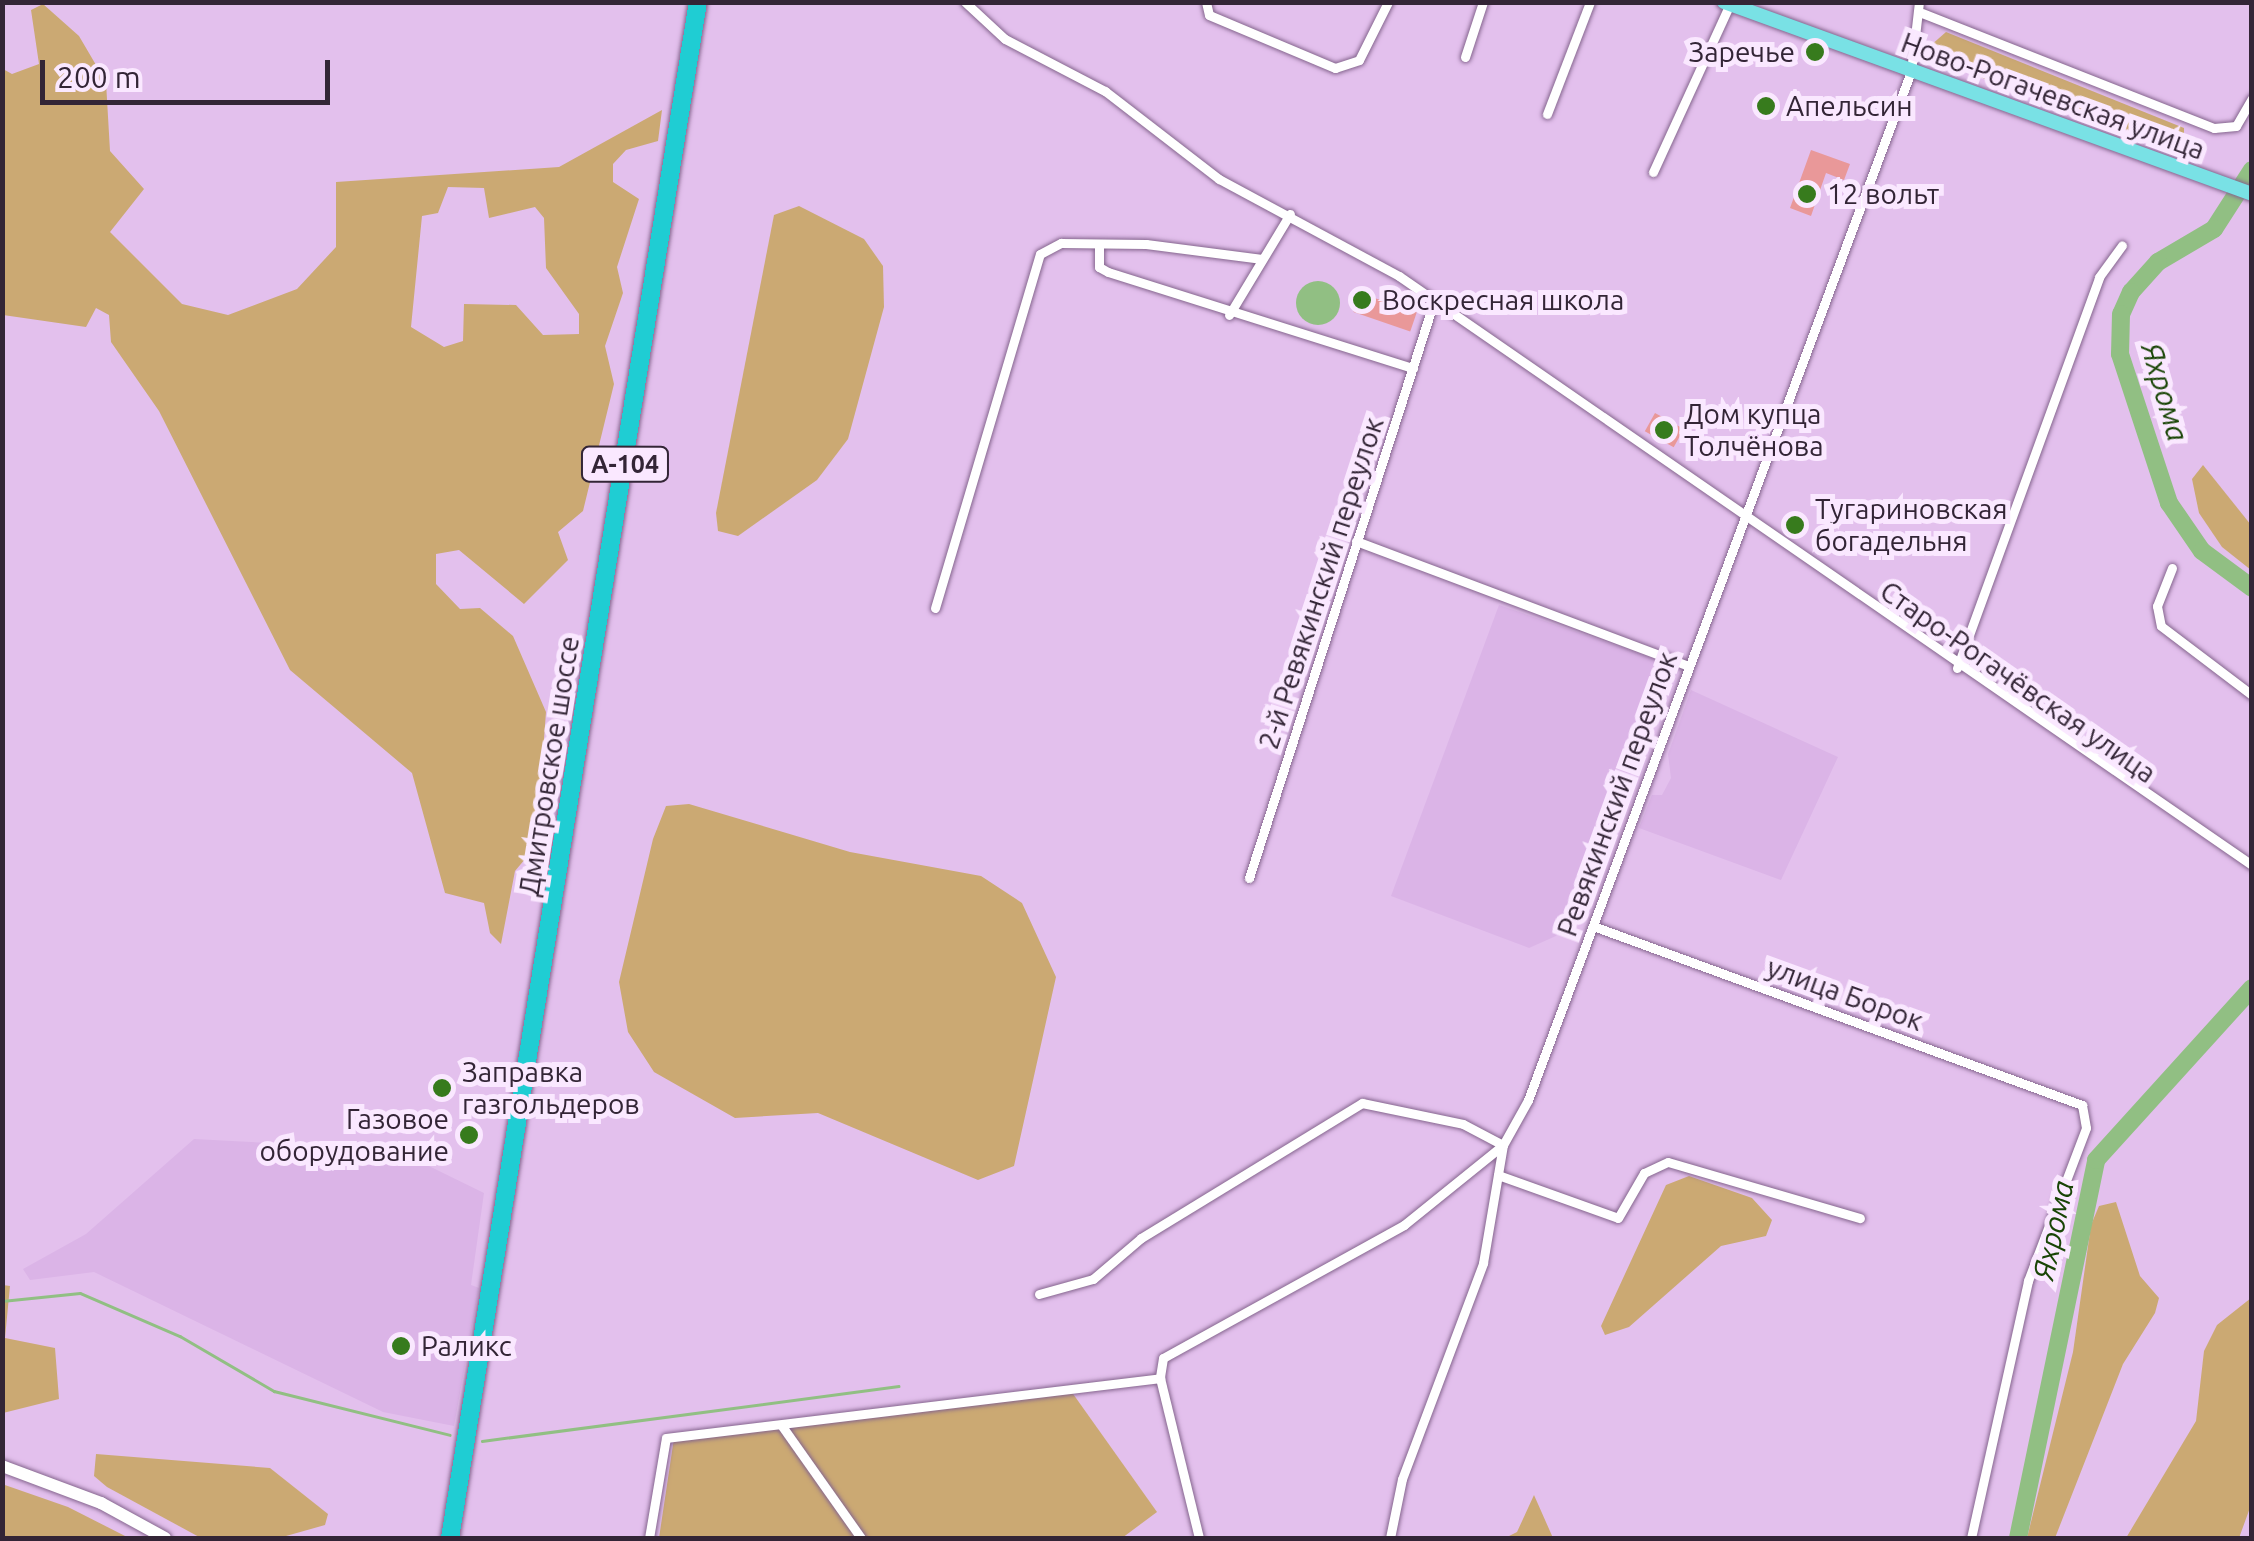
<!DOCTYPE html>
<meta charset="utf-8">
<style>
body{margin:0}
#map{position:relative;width:2254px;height:1541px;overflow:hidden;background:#e3c0ed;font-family:Ubuntu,sans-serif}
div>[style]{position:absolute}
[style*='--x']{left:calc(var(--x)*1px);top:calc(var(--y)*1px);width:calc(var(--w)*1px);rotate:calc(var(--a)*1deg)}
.built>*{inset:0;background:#dbb4e7}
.green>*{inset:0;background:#cba973}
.water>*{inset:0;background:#91bf83}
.round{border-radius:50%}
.stream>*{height:2.5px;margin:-1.25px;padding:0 1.25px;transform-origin:1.25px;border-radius:1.25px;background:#91bf83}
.river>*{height:18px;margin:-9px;padding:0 9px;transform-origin:9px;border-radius:9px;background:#91bf83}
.building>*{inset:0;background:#e99899;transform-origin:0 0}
.roads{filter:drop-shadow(0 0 2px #85658e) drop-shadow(0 0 2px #85658e)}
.street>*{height:9px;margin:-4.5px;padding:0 4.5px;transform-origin:4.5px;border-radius:4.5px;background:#fff}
.secondary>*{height:12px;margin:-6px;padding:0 6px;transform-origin:6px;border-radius:6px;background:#fff}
.primary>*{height:14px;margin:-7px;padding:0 7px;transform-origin:7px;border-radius:7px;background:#79e1e5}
.highway>*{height:18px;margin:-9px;padding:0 9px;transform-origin:9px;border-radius:9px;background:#1fcdd3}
.dots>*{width:28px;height:28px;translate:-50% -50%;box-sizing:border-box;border:5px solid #fae8ff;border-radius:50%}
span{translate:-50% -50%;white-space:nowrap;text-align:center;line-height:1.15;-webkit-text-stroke:10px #fae8ff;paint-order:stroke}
.shield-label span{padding:2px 8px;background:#fae8ff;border:2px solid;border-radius:8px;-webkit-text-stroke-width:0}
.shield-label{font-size:25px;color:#332536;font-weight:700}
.poi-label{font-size:28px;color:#332536}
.right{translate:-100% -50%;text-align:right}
.left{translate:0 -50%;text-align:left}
.street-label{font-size:28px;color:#332536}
.water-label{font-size:30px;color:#194506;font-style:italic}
.frame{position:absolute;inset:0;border:5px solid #332536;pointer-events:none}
.scale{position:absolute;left:40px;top:60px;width:290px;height:45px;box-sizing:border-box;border:5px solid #332536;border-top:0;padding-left:12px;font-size:30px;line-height:35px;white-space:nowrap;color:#332536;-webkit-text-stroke:8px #fae8ff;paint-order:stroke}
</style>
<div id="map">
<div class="built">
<i style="clip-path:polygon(1499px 605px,1672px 665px,1590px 884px,1556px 936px,1529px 948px,1391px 896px)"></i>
<i style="clip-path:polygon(1691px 690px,1838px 757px,1781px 880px,1639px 828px,1652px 795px,1662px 795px,1671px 778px,1668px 754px)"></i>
<i style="clip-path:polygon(194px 1139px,270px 1143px,290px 1163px,392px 1148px,484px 1193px,471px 1285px,479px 1288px,454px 1426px,383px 1412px,94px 1272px,30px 1280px,23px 1269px,86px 1234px)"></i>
</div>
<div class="green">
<i style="clip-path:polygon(evenodd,43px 4px,79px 36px,106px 82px,110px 151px,144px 189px,110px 232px,182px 304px,228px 315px,297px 289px,336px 247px,336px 182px,559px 167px,662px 110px,658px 141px,626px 150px,613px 164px,613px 182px,639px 199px,617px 267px,623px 293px,605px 346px,614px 384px,583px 511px,558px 532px,568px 560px,524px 604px,459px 550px,436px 554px,436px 584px,460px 609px,480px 608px,513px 636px,546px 712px,536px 846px,515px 871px,501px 944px,490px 933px,484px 903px,445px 893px,412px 773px,290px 670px,159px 411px,111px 342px,109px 315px,96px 308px,86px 327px,3px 315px,3px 69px,12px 74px,39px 64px,31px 10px,43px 4px,448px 187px,484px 188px,489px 218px,535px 207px,544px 218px,546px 268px,579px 314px,579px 334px,543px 335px,516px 305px,464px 304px,463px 341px,444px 347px,411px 327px,422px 216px,438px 213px,448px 187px)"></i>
<i style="clip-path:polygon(1946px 32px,2184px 128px,2184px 140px,2172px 147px,1936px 61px,1930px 46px)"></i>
<i style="clip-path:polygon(799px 206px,864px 239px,883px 266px,884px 307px,848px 439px,817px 480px,738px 536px,718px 531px,716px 513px,774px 215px)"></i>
<i style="clip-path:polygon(2203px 465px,2251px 525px,2251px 570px,2222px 547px,2199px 513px,2192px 479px)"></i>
<i style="clip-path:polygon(689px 804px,850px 852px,981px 876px,1022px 903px,1056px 977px,1014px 1166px,978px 1180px,818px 1113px,735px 1118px,654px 1072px,628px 1032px,619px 982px,653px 839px,666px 806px)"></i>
<i style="clip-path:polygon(1689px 1176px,1752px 1198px,1772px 1220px,1766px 1236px,1721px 1246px,1629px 1327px,1605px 1335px,1601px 1326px,1666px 1185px)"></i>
<i style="clip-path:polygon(2116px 1202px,2140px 1276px,2159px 1298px,2155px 1313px,2123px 1364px,2055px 1538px,2027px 1538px,2073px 1352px,2091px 1225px,2099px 1206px)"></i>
<i style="clip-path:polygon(3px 1285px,10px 1286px,5px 1338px,55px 1348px,59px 1399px,3px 1413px)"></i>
<i style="clip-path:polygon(2251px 1298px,2251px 1505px,2239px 1538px,2126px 1538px,2196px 1421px,2204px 1351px,2217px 1325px)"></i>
<i style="clip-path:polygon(1071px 1391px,1157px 1512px,1122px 1538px,659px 1538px,674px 1438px)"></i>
<i style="clip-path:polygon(96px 1454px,270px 1468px,328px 1514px,325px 1525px,279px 1538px,201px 1538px,107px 1487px,94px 1476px)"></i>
<i style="clip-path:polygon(2px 1484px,68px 1507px,129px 1538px,3px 1538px)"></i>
<i style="clip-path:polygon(1534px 1495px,1553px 1538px,1505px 1538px,1517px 1532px)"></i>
</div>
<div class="water">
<i class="round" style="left:1296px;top:281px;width:44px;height:44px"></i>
</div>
<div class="stream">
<i style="--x:2;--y:1301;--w:78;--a:-5.9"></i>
<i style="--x:80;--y:1293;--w:109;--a:23.3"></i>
<i style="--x:180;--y:1336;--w:109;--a:30.3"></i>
<i style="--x:274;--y:1391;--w:181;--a:14"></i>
<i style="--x:482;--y:1441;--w:420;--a:-7.5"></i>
</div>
<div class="river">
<i style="--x:2252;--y:170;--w:70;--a:122.8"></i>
<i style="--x:2214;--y:229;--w:65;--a:149.5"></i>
<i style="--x:2158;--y:262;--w:40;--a:132"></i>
<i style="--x:2131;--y:292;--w:24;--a:114"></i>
<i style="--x:2121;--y:314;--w:40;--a:91.4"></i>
<i style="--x:2120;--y:354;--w:157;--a:71.8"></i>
<i style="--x:2169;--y:503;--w:58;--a:55.5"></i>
<i style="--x:2202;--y:551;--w:62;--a:36.5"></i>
<i style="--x:2018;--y:1538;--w:386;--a:-78.3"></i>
<i style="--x:2096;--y:1160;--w:232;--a:-47.8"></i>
</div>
<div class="building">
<i style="clip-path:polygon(1811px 150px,1850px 164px,1844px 180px,1826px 173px,1811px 216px,1790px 208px)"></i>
<i style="left:1360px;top:293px;width:60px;height:20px;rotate:19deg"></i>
<i style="left:1655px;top:413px;width:33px;height:21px;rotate:29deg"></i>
</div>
<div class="roads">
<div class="street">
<i style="--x:965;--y:2;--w:54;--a:42.8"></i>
<i style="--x:1005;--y:39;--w:113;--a:27.5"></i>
<i style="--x:1105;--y:91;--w:144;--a:37.7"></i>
<i style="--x:1219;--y:179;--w:204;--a:28.3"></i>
<i style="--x:1399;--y:276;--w:1037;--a:34.63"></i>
<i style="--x:1206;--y:2;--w:13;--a:77"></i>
<i style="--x:1209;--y:15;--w:137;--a:22.8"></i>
<i style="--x:1335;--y:68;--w:25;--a:-18"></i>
<i style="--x:1359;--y:60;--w:65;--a:-63.4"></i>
<i style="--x:1922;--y:13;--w:314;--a:21.5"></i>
<i style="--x:2214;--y:128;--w:22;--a:-5"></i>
<i style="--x:2236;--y:126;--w:32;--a:-60"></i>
<i style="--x:1465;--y:57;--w:58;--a:-71.9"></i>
<i style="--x:1547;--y:114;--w:120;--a:-69"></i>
<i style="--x:1653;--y:172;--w:185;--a:-65.4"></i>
<i style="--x:1099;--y:247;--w:20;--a:90"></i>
<i style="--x:1099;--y:267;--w:10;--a:29"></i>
<i style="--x:1108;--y:272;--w:320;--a:17.5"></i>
<i style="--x:1229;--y:315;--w:118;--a:-58.9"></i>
<i style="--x:1356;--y:541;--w:355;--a:20.6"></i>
<i style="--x:2172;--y:568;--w:41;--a:111.5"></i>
<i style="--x:2157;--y:606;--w:20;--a:79"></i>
<i style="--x:2161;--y:626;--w:114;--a:37.2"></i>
<i style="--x:935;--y:608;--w:369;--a:-73.5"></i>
<i style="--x:1040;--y:254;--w:24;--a:-28"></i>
<i style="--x:1061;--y:243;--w:85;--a:0.7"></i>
<i style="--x:1146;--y:244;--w:117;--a:7.4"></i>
<i style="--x:1957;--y:668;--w:416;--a:-70"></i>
<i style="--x:2099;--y:277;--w:39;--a:-54"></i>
<i style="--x:1249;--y:878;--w:606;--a:-72.22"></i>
<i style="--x:1593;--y:926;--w:521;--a:20.11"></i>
<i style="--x:2082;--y:1105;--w:23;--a:80"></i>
<i style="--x:2086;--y:1128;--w:164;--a:110.8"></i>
<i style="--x:2028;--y:1281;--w:263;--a:102.5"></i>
<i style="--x:1498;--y:1175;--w:127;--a:19.7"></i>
<i style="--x:1618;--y:1218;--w:52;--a:-60"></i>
<i style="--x:1644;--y:1173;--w:26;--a:-25"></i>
<i style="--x:1668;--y:1162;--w:200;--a:16.3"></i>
<i style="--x:1039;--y:1294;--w:56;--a:-15.5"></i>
<i style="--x:1093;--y:1279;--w:63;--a:-40.5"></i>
<i style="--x:1141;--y:1238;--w:259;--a:-31.4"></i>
<i style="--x:1362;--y:1103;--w:103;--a:11.7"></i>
<i style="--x:1463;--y:1124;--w:45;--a:27.7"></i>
<i style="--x:1503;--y:1145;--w:127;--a:141.1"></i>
<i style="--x:1404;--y:1225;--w:275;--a:151.1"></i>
<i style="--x:1163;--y:1358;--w:20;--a:99"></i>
<i style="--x:1160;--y:1378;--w:165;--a:76.3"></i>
<i style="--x:782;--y:1426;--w:137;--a:54.8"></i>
<i style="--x:649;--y:1538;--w:101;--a:-80.4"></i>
<i style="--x:666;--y:1438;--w:498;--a:-6.9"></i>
<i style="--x:1390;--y:1538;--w:60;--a:-78.5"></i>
<i style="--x:1402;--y:1479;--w:231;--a:-69.4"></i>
<i style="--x:1483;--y:1263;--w:120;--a:-80.4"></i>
<i style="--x:1503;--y:1145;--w:51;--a:-60.9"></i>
<i style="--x:1528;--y:1100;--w:1098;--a:-69.58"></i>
<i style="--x:1911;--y:71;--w:69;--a:-83.4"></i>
</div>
<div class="secondary">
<i style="--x:2;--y:1466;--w:106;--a:20.5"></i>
<i style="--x:101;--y:1503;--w:73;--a:28.7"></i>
</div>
<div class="primary">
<i style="--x:1724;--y:2;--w:562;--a:19.98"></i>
</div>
<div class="highway">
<i style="--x:450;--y:1538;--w:1556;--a:-80.83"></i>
</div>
</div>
<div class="dots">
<i style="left:1815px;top:52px;background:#377b1d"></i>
<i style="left:1766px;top:106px;background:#377b1d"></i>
<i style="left:1807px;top:194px;background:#377b1d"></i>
<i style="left:1362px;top:300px;background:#377b1d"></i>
<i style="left:1664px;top:430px;background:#377b1d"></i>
<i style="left:1795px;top:525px;background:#377b1d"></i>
<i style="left:442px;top:1088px;background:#377b1d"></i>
<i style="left:469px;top:1135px;background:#377b1d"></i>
<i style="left:401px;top:1346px;background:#377b1d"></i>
</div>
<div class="shield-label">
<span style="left:625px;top:464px">А-104</span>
</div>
<div class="poi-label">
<span class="right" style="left:1795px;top:52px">Заречье</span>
<span class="left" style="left:1786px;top:106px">Апельсин</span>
<span class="left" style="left:1827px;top:194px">12 вольт</span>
<span class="left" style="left:1382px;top:300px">Воскресная школа</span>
<span class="left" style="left:1684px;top:430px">Дом купца<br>Толчёнова</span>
<span class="left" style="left:1815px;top:525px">Тугариновская<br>богадельня</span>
<span class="left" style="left:462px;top:1088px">Заправка<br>газгольдеров</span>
<span class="right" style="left:449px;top:1135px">Газовое<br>оборудование</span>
<span class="left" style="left:421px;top:1346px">Раликс</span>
</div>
<div class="street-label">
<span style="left:2053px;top:96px;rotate:20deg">Ново-Рогачевская улица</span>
<span style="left:1321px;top:583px;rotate:-72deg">2-й Ревякинский переулок</span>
<span style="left:2018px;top:682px;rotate:35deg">Старо-Рогачёвская улица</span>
<span style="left:549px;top:766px;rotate:-81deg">Дмитровское шоссе</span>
<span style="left:1617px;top:794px;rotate:-70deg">Ревякинский переулок</span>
<span style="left:1845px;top:994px;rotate:20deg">улица Борок</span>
</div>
<div class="water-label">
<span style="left:2165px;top:392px;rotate:74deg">Яхрома</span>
<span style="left:2053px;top:1230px;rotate:-78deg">Яхрома</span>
</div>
<div class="frame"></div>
<div class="scale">200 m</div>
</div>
